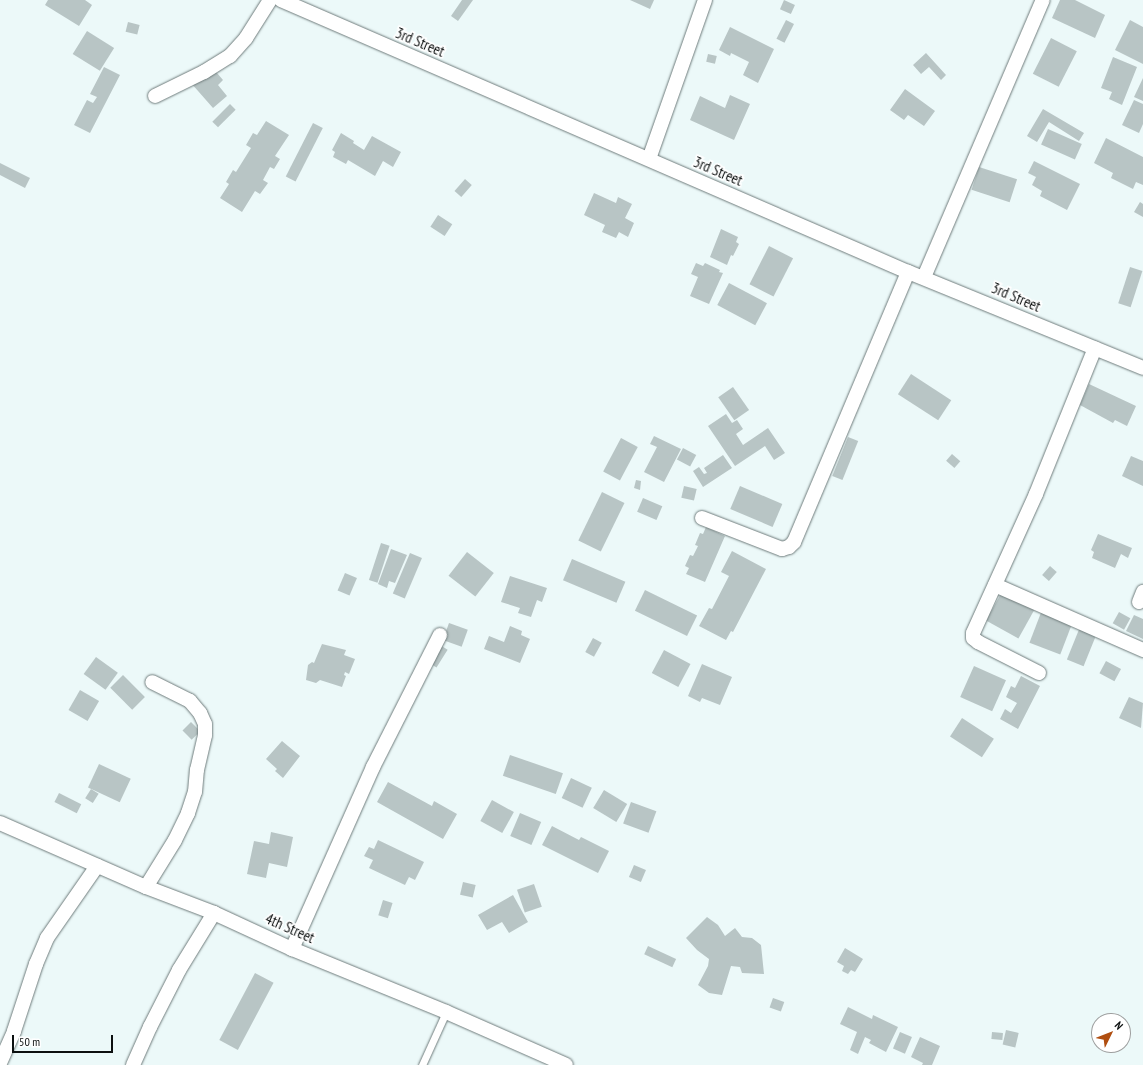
<!DOCTYPE html>
<style>
body{margin:0}
#map{position:relative;width:1143px;height:1065px;overflow:hidden;background:#ecf9f9;font-family:"PT Sans Narrow",sans-serif}
div>[style]{position:absolute}
[style*='--x']{left:calc(var(--x)*1px);top:calc(var(--y)*1px);width:calc(var(--w)*1px);rotate:calc(var(--a)*1deg)}
.building>*{inset:0;background:#b8c5c5;transform-origin:0 0}
.roads{filter:drop-shadow(0 0 1px #6e7b7b) drop-shadow(0 0 1px #6e7b7b)}
.service>*{height:7px;margin:-3.5px;padding:0 3.5px;transform-origin:3.5px;border-radius:3.5px;background:#fff}
.minor>*{height:14px;margin:-7px;padding:0 7px;transform-origin:7px;border-radius:7px;background:#fff}
span{translate:-50% -50%;white-space:nowrap;text-align:center;line-height:1.15;-webkit-text-stroke:3.5px #fff;paint-order:stroke}
.street-label{font-size:15px;color:#0c1010}
.north{position:absolute;left:1091px;top:1013px;width:40px;height:40px;box-sizing:border-box;background:#fff;border:1px solid #9e9f9f;border-radius:50%;rotate:47deg;font-size:11px;font-weight:700;line-height:16px;text-align:center;color:#0c1010}
.north::after{content:'';display:block;margin:auto;width:14px;height:18px;background:#b04e10;clip-path:polygon(50% 0,100% 100%,50% 72%,0 100%)}
.scale{position:absolute;left:12px;top:1035px;width:101px;height:18px;box-sizing:border-box;border:2px solid #0c1010;border-top:0;padding-left:5px;font-size:12px;line-height:14px;white-space:nowrap;color:#0c1010;-webkit-text-stroke:3px #fff;paint-order:stroke}
</style>
<div id="map">
<div class="building">
<i style="clip-path:polygon(48px 0,85px 0,92px 5px,79px 26px,45px 5px)"></i>
<i style="clip-path:polygon(462px 0,473px 0,458px 21px,451px 16px)"></i>
<i style="clip-path:polygon(630px 0,654px 0,650px 9px)"></i>
<i style="left:784px;top:0;width:12px;height:10px;rotate:24deg"></i>
<i style="clip-path:polygon(1060px 0,1075px 0,1105px 15px,1095px 38px,1052px 18px)"></i>
<i style="left:786px;top:20px;width:9px;height:21px;rotate:27deg"></i>
<i style="clip-path:polygon(1130px 20px,1143px 27px,1143px 64px,1115px 50px)"></i>
<i style="left:128px;top:22px;width:12px;height:10px;rotate:14deg"></i>
<i style="clip-path:polygon(730px 27px,774px 49px,758px 83px,743px 75px,749px 62px,731px 53px,730px 56px,719px 50px)"></i>
<i style="left:87px;top:31px;width:32px;height:27px;rotate:32deg"></i>
<i style="left:1051px;top:38px;width:29px;height:40px;rotate:27deg"></i>
<i style="clip-path:polygon(926px 53px,946px 75px,941px 80px,929px 67px,921px 74px,913px 65px)"></i>
<i style="left:708px;top:54px;width:9px;height:8px;rotate:13deg"></i>
<i style="clip-path:polygon(1113px 57px,1137px 67px,1122px 105px,1109px 99px,1112px 92px,1101px 88px)"></i>
<i style="clip-path:polygon(211px 66px,223px 80px,218px 85px,227px 96px,213px 108px,191px 83px)"></i>
<i style="clip-path:polygon(104px 67px,120px 75px,90px 133px,74px 125px,87px 100px,93px 103px,97px 97px,90px 94px)"></i>
<i style="clip-path:polygon(1143px 78px,1143px 101px,1134px 97px)"></i>
<i style="clip-path:polygon(905px 89px,935px 111px,924px 126px,908px 115px,904px 120px,890px 110px)"></i>
<i style="clip-path:polygon(730px 95px,750px 104px,734px 140px,690px 120px,700px 96px,725px 108px)"></i>
<i style="clip-path:polygon(1134px 100px,1143px 104px,1143px 124px,1139px 133px,1122px 125px)"></i>
<i style="left:230px;top:104px;width:8px;height:25px;rotate:45deg"></i>
<i style="clip-path:polygon(1043px 109px,1084px 133px,1079px 141px,1049px 122px,1037px 142px,1027px 136px)"></i>
<i style="clip-path:polygon(266px 121px,289px 135px,275px 156px,280px 159px,274px 169px,270px 167px,263px 180px,268px 183px,260px 194px,255px 191px,242px 212px,220px 198px,229px 184px,226px 182px,233px 170px,236px 172px,251px 148px,246px 145px,253px 133px,257px 135px)"></i>
<i style="left:313px;top:123px;width:11px;height:60px;rotate:27deg"></i>
<i style="left:1048px;top:129px;width:37px;height:17px;rotate:24deg"></i>
<i style="clip-path:polygon(341px 133px,354px 141px,353px 143px,364px 150px,372px 136px,401px 152px,393px 167px,383px 161px,375px 176px,348px 160px,346px 164px,333px 157px,335px 152px,332px 150px)"></i>
<i style="clip-path:polygon(1106px 138px,1143px 157px,1143px 185px,1136px 182px,1133px 189px,1111px 178px,1113px 173px,1094px 163px)"></i>
<i style="clip-path:polygon(1034px 161px,1080px 184px,1067px 210px,1040px 196px,1042px 191px,1032px 185px,1036px 177px,1028px 173px)"></i>
<i style="clip-path:polygon(0 163px,30px 178px,25px 188px,0 175px)"></i>
<i style="left:979px;top:167px;width:40px;height:24px;rotate:18deg"></i>
<i style="left:465px;top:179px;width:9px;height:16px;rotate:41deg"></i>
<i style="clip-path:polygon(594px 193px,616px 203px,618px 197px,632px 204px,625px 218px,634px 223px,628px 237px,619px 232px,616px 238px,602px 232px,605px 225px,584px 215px)"></i>
<i style="clip-path:polygon(1140px 202px,1143px 204px,1143px 217px,1134px 212px)"></i>
<i style="left:438px;top:215px;width:17px;height:14px;rotate:33deg"></i>
<i style="clip-path:polygon(721px 229px,738px 237px,736px 242px,739px 244px,733px 256px,731px 255px,727px 265px,710px 257px)"></i>
<i style="left:769px;top:246px;width:27px;height:43px;rotate:27deg"></i>
<i style="clip-path:polygon(696px 263px,703px 266px,705px 263px,720px 270px,719px 272px,723px 273px,709px 304px,690px 296px,698px 277px,691px 274px)"></i>
<i style="left:1130px;top:267px;width:13px;height:38px;rotate:18deg"></i>
<i style="left:729px;top:283px;width:43px;height:25px;rotate:28deg"></i>
<i style="left:911px;top:374px;width:48px;height:24px;rotate:33deg"></i>
<i style="clip-path:polygon(1089px 384px,1136px 406px,1127px 426px,1115px 420px,1113px 423px,1080px 405px)"></i>
<i style="left:733px;top:387px;width:28px;height:18px;rotate:55deg"></i>
<i style="clip-path:polygon(726px 414px,732px 423px,737px 420px,743px 429px,736px 434px,743px 445px,768px 428px,785px 453px,774px 460px,765px 446px,735px 466px,708px 426px)"></i>
<i style="clip-path:polygon(654px 436px,681px 449px,664px 482px,644px 472px,657px 447px,650px 444px)"></i>
<i style="left:848px;top:437px;width:11px;height:42px;rotate:22deg"></i>
<i style="left:621px;top:438px;width:19px;height:38px;rotate:28deg"></i>
<i style="left:683px;top:448px;width:15px;height:13px;rotate:28deg"></i>
<i style="left:952px;top:454px;width:11px;height:9px;rotate:41deg"></i>
<i style="clip-path:polygon(723px 455px,732px 468px,703px 487px,693px 471px,699px 467px,704px 474px,707px 473px,704px 468px)"></i>
<i style="clip-path:polygon(1131px 456px,1143px 461px,1143px 486px,1122px 476px)"></i>
<i style="clip-path:polygon(636px 480px,641px 481px,640px 490px,634px 488px)"></i>
<i style="left:684px;top:486px;width:13px;height:12px;rotate:13deg"></i>
<i style="left:740px;top:486px;width:46px;height:25px;rotate:23deg"></i>
<i style="left:602px;top:492px;width:25px;height:54px;rotate:26deg"></i>
<i style="left:643px;top:498px;width:21px;height:15px;rotate:23deg"></i>
<i style="clip-path:polygon(706px 527px,725px 536px,705px 582px,686px 574px,689px 568px,685px 566px,690px 555px,693px 556px,698px 546px,695px 545px,700px 533px,703px 534px)"></i>
<i style="clip-path:polygon(1098px 534px,1132px 548px,1128px 558px,1121px 554px,1115px 568px,1092px 558px,1094px 552px,1091px 550px)"></i>
<i style="left:381px;top:543px;width:9px;height:39px;rotate:18deg"></i>
<i style="clip-path:polygon(391px 549px,407px 555px,395px 583px,389px 581px,387px 588px,378px 584px)"></i>
<i style="clip-path:polygon(732px 551px,766px 569px,733px 632px,731px 631px,726px 640px,699px 626px,709px 608px,712px 609px,729px 576px,721px 572px)"></i>
<i style="left:467px;top:552px;width:34px;height:30px;rotate:38deg"></i>
<i style="left:410px;top:553px;width:13px;height:44px;rotate:23deg"></i>
<i style="left:572px;top:559px;width:58px;height:23px;rotate:23deg"></i>
<i style="left:1050px;top:566px;width:9px;height:12px;rotate:41deg"></i>
<i style="left:345px;top:573px;width:13px;height:19px;rotate:23deg"></i>
<i style="clip-path:polygon(510px 576px,547px 588px,542px 602px,537px 600px,531px 617px,518px 613px,520px 608px,501px 602px)"></i>
<i style="left:645px;top:590px;width:58px;height:23px;rotate:26deg"></i>
<i style="left:1003px;top:590px;width:37px;height:35px;rotate:29deg"></i>
<i style="left:1042px;top:610px;width:33px;height:35px;rotate:21deg"></i>
<i style="left:1119px;top:612px;width:13px;height:13px;rotate:29deg"></i>
<i style="clip-path:polygon(1134px 615px,1143px 619px,1143px 639px,1126px 631px)"></i>
<i style="left:449px;top:623px;width:20px;height:18px;rotate:20deg"></i>
<i style="clip-path:polygon(510px 626px,522px 631px,521px 635px,530px 639px,520px 663px,484px 649px,489px 636px,504px 642px)"></i>
<i style="left:1080px;top:627px;width:18px;height:35px;rotate:22deg"></i>
<i style="left:593px;top:638px;width:10px;height:16px;rotate:29deg"></i>
<i style="clip-path:polygon(322px 644px,346px 650px,344px 655px,355px 659px,349px 674px,345px 672px,344px 675px,346px 676px,342px 687px,320px 680px,316px 683px,306px 680px,308px 665px,312px 662px,314px 663px)"></i>
<i style="left:440px;top:645px;width:9px;height:21px;rotate:32deg"></i>
<i style="left:664px;top:650px;width:30px;height:26px;rotate:28deg"></i>
<i style="left:96px;top:657px;width:27px;height:21px;rotate:36deg"></i>
<i style="left:1106px;top:661px;width:17px;height:14px;rotate:28deg"></i>
<i style="clip-path:polygon(702px 664px,732px 677px,720px 705px,702px 698px,700px 702px,688px 696px)"></i>
<i style="left:974px;top:666px;width:35px;height:34px;rotate:24deg"></i>
<i style="left:123px;top:675px;width:31px;height:18px;rotate:45deg"></i>
<i style="clip-path:polygon(1021px 676px,1040px 686px,1018px 729px,1000px 719px,1005px 709px,1011px 713px,1017px 703px,1006px 697px,1011px 686px,1015px 688px)"></i>
<i style="left:80px;top:690px;width:22px;height:23px;rotate:30deg"></i>
<i style="clip-path:polygon(1129px 697px,1143px 703px,1141px 728px,1119px 718px)"></i>
<i style="left:962px;top:718px;width:38px;height:22px;rotate:33deg"></i>
<i style="left:191px;top:722px;width:13px;height:12px;rotate:45deg"></i>
<i style="clip-path:polygon(282px 741px,300px 756px,283px 778px,275px 771px,277px 769px,266px 759px)"></i>
<i style="left:510px;top:755px;width:56px;height:22px;rotate:19deg"></i>
<i style="left:99px;top:764px;width:35px;height:26px;rotate:25deg"></i>
<i style="left:571px;top:778px;width:23px;height:22px;rotate:25deg"></i>
<i style="clip-path:polygon(388px 782px,432px 806px,434px 801px,457px 814px,443px 839px,377px 802px)"></i>
<i style="left:91px;top:789px;width:9px;height:11px;rotate:32deg"></i>
<i style="left:604px;top:790px;width:27px;height:21px;rotate:31deg"></i>
<i style="left:59px;top:793px;width:25px;height:10px;rotate:27deg"></i>
<i style="left:492px;top:800px;width:25px;height:24px;rotate:29deg"></i>
<i style="left:631px;top:802px;width:27px;height:23px;rotate:20deg"></i>
<i style="left:520px;top:813px;width:23px;height:25px;rotate:23deg"></i>
<i style="clip-path:polygon(552px 826px,579px 840px,581px 837px,609px 851px,598px 873px,542px 845px)"></i>
<i style="clip-path:polygon(271px 832px,293px 837px,287px 867px,269px 863px,266px 878px,247px 874px,254px 841px,269px 844px)"></i>
<i style="clip-path:polygon(378px 840px,424px 862px,415px 880px,409px 877px,405px 885px,369px 868px,373px 860px,364px 856px,369px 847px,374px 849px)"></i>
<i style="left:634px;top:865px;width:13px;height:13px;rotate:23deg"></i>
<i style="left:463px;top:882px;width:13px;height:13px;rotate:13deg"></i>
<i style="left:534px;top:884px;width:24px;height:18px;rotate:71deg"></i>
<i style="clip-path:polygon(513px 895px,528px 922px,509px 933px,502px 922px,487px 930px,478px 915px)"></i>
<i style="left:383px;top:900px;width:10px;height:16px;rotate:17deg"></i>
<i style="clip-path:polygon(707px 917px,718px 925px,725px 936px,735px 928px,742px 937px,752px 938px,761px 945px,764px 974px,742px 973px,740px 967px,731px 966px,722px 995px,709px 993px,698px 985px,708px 966px,709px 959px,697px 950px,686px 938px)"></i>
<i style="left:648px;top:946px;width:31px;height:9px;rotate:25deg"></i>
<i style="clip-path:polygon(845px 948px,863px 959px,855px 972px,851px 970px,848px 974px,842px 971px,844px 966px,837px 962px)"></i>
<i style="left:255px;top:973px;width:21px;height:76px;rotate:28deg"></i>
<i style="left:773px;top:998px;width:12px;height:10px;rotate:20deg"></i>
<i style="clip-path:polygon(848px 1007px,872px 1019px,873px 1015px,898px 1027px,886px 1052px,869px 1043px,871px 1040px,865px 1037px,858px 1054px,850px 1050px,857px 1032px,840px 1024px)"></i>
<i style="left:1006px;top:1030px;width:13px;height:15px;rotate:13deg"></i>
<i style="left:900px;top:1032px;width:13px;height:18px;rotate:23deg"></i>
<i style="left:992px;top:1032px;width:11px;height:7px;rotate:5deg"></i>
<i style="clip-path:polygon(920px 1037px,940px 1046px,932px 1065px,922px 1065px,923px 1063px,911px 1057px)"></i>
</div>
<div class="roads">
<div class="service">
<i style="--x:422;--y:1065;--w:58;--a:-65.6"></i>
</div>
<div class="minor">
<i style="--x:281;--y:0;--w:683;--a:23.45"></i>
<i style="--x:908;--y:272;--w:254;--a:22.2"></i>
<i style="--x:155;--y:96;--w:55;--a:-26.1"></i>
<i style="--x:204;--y:72;--w:31;--a:-32"></i>
<i style="--x:230;--y:56;--w:24;--a:-48"></i>
<i style="--x:246;--y:38;--w:45;--a:-57.7"></i>
<i style="--x:649;--y:159;--w:169;--a:-70.6"></i>
<i style="--x:924;--y:277;--w:301;--a:-66.8"></i>
<i style="--x:702;--y:518;--w:86;--a:21.2"></i>
<i style="--x:782;--y:549;--w:7;--a:-16"></i>
<i style="--x:789;--y:547;--w:7;--a:-45"></i>
<i style="--x:794;--y:542;--w:293;--a:-67.1"></i>
<i style="--x:995;--y:585;--w:162;--a:23.7"></i>
<i style="--x:1139;--y:602;--w:11;--a:-68"></i>
<i style="--x:1039;--y:673;--w:68;--a:-153.1"></i>
<i style="--x:978;--y:642;--w:6;--a:-141"></i>
<i style="--x:973;--y:638;--w:5;--a:-90"></i>
<i style="--x:973;--y:633;--w:153;--a:-65.6"></i>
<i style="--x:1036;--y:494;--w:157;--a:-68"></i>
<i style="--x:0;--y:823;--w:159;--a:23.7"></i>
<i style="--x:146;--y:887;--w:73;--a:20.9"></i>
<i style="--x:214;--y:913;--w:86;--a:24.8"></i>
<i style="--x:292;--y:949;--w:166;--a:22.2"></i>
<i style="--x:446;--y:1012;--w:131;--a:23.8"></i>
<i style="--x:146;--y:887;--w:55;--a:-58.3"></i>
<i style="--x:175;--y:840;--w:30;--a:-64"></i>
<i style="--x:188;--y:813;--w:22;--a:-72"></i>
<i style="--x:195;--y:792;--w:22;--a:-85"></i>
<i style="--x:197;--y:770;--w:36;--a:-77"></i>
<i style="--x:205;--y:735;--w:11;--a:-90"></i>
<i style="--x:205;--y:724;--w:12;--a:-114"></i>
<i style="--x:200;--y:713;--w:16;--a:-130"></i>
<i style="--x:190;--y:701;--w:42;--a:-153.4"></i>
<i style="--x:292;--y:949;--w:199;--a:-66"></i>
<i style="--x:373;--y:767;--w:148;--a:-63.1"></i>
<i style="--x:0;--y:1063;--w:35;--a:-66"></i>
<i style="--x:14;--y:1031;--w:71;--a:-71.8"></i>
<i style="--x:36;--y:964;--w:28;--a:-67"></i>
<i style="--x:47;--y:938;--w:88;--a:-55.2"></i>
<i style="--x:133;--y:1065;--w:42;--a:-65.9"></i>
<i style="--x:150;--y:1027;--w:64;--a:-63"></i>
<i style="--x:179;--y:970;--w:67;--a:-58.4"></i>
</div>
</div>
<div class="street-label">
<span style="left:420px;top:42px;rotate:23deg">3rd Street</span>
<span style="left:718px;top:171px;rotate:23deg">3rd Street</span>
<span style="left:1016px;top:297px;rotate:23deg">3rd Street</span>
<span style="left:290px;top:928px;rotate:24deg">4th Street</span>
</div>
<div class="north">N</div>
<div class="scale">50 m</div>
</div>
